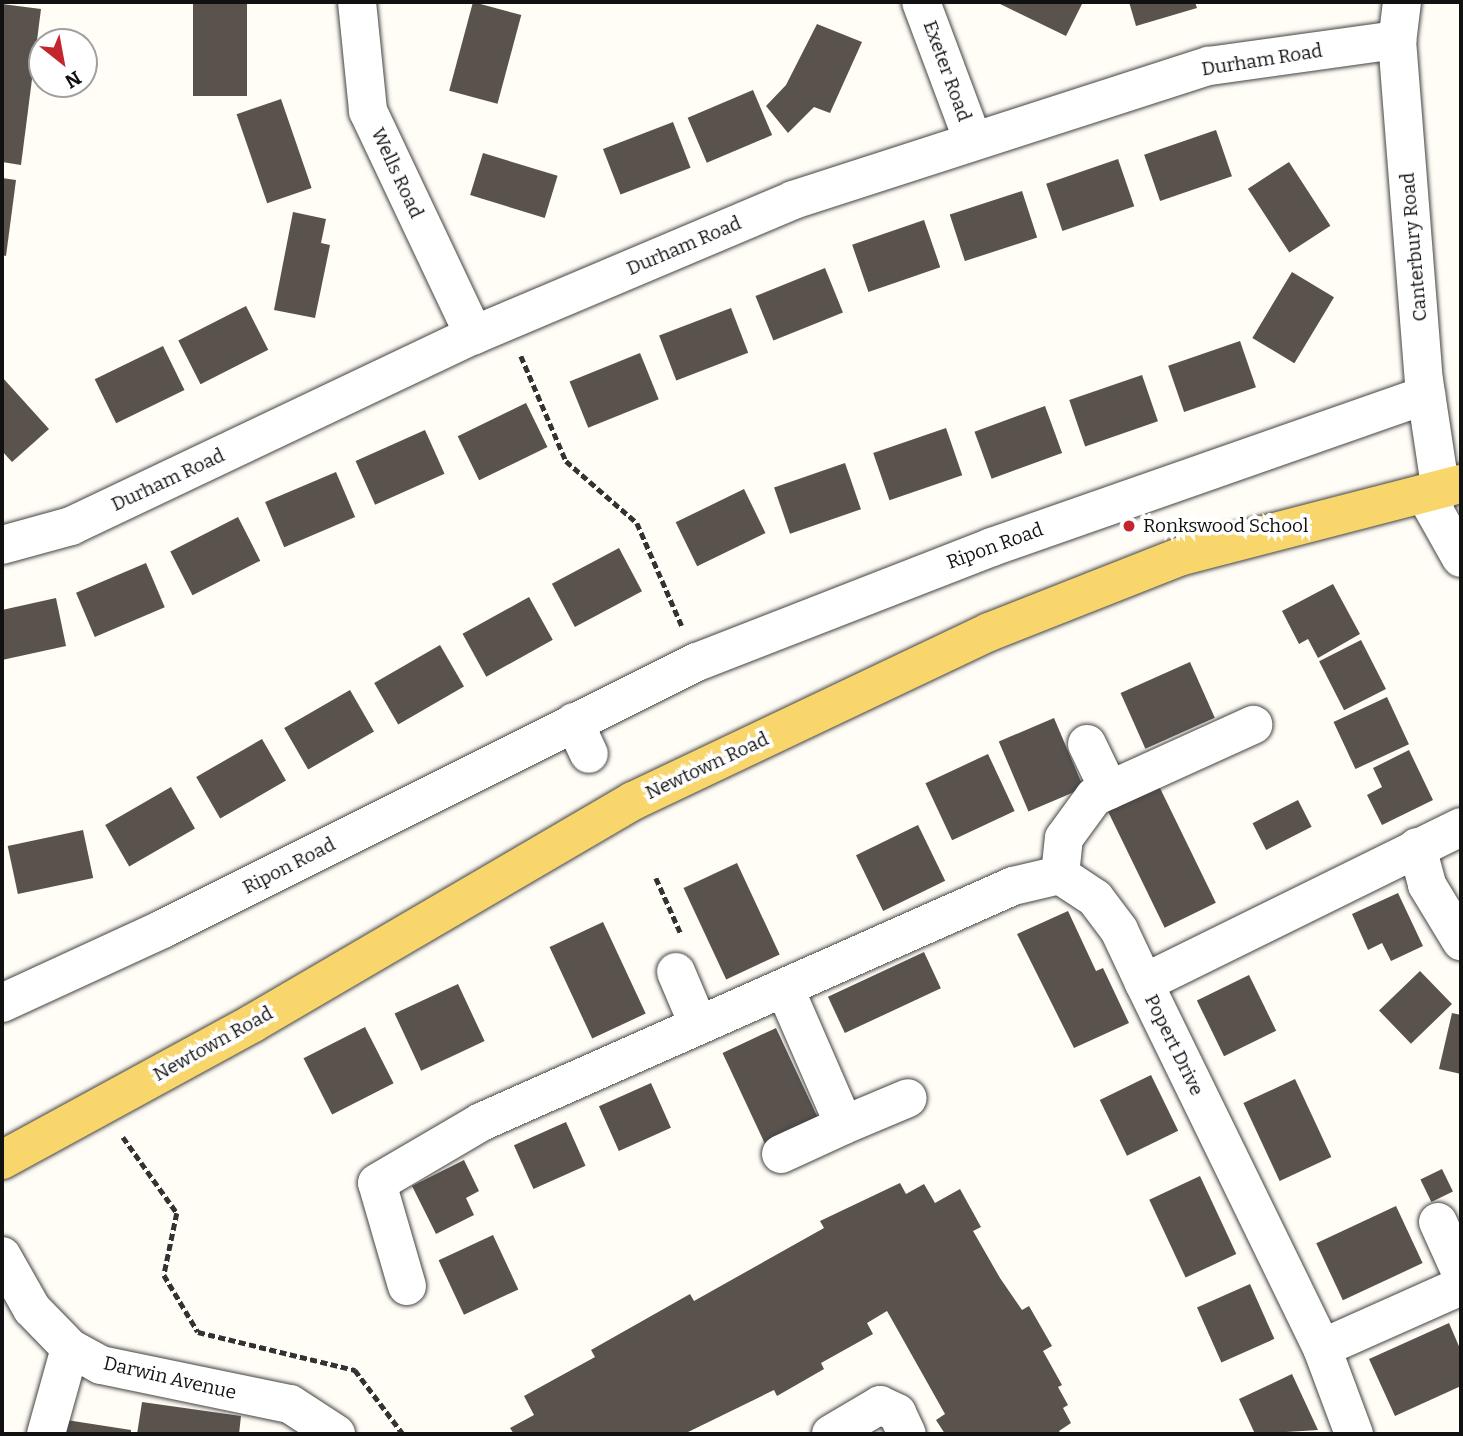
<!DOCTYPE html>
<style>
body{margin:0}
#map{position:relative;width:1463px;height:1436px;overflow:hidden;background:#fffdf5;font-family:Bitter,serif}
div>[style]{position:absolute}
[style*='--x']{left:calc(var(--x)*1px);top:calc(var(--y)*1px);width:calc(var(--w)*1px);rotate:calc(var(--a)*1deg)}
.building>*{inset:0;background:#5a524d;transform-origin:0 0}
.path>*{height:4.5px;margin-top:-2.25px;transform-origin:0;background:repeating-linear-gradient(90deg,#333 0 7px,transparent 0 10.5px)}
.roads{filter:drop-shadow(0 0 2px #444) drop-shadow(0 0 2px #444)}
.minor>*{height:38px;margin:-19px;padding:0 19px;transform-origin:19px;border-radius:19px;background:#fff}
.major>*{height:38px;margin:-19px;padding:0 19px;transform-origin:19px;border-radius:19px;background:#f9d66b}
.dots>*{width:19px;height:19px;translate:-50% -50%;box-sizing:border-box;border:4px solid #fff;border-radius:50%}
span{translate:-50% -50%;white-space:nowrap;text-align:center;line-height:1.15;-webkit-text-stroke:7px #fff;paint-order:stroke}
.street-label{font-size:19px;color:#111}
.poi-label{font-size:19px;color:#111}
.left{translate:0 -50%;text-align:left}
.frame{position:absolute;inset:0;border:4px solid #111;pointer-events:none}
.north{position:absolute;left:28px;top:28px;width:70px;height:70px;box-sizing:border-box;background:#fff;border:2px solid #a0a0a0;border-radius:50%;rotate:149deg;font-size:19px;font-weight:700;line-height:28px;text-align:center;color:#111}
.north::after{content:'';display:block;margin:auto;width:24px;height:32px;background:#c4262e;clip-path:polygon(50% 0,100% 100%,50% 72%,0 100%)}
</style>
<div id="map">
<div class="building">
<i style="left:193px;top:2px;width:54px;height:94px"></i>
<i style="left:473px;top:2px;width:50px;height:92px;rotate:15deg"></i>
<i style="clip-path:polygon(996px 2px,1083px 2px,1066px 36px)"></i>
<i style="clip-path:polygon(1129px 2px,1195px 2px,1197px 8px,1136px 26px)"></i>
<i style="clip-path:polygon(2px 4px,41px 9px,21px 165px,2px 162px)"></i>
<i style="clip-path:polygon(817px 24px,862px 42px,830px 113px,814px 107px,788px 133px,766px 106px,786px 85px)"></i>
<i style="left:753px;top:90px;width:49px;height:71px;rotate:67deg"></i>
<i style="left:281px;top:99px;width:94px;height:47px;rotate:71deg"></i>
<i style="left:673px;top:122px;width:49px;height:75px;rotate:69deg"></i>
<i style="left:1216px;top:130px;width:49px;height:76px;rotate:71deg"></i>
<i style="left:483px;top:153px;width:78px;height:44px;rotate:17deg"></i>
<i style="left:1118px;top:159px;width:50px;height:76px;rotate:71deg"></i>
<i style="left:1289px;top:162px;width:76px;height:49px;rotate:57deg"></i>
<i style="clip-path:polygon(2px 178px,16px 180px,6px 256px,2px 255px)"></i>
<i style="left:1022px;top:191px;width:49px;height:76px;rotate:72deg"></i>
<i style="clip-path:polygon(293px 212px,326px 219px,321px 243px,330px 245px,315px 318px,274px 310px)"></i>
<i style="left:924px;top:220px;width:50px;height:76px;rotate:71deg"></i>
<i style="left:825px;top:268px;width:48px;height:75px;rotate:68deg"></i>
<i style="left:1292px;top:272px;width:49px;height:77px;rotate:31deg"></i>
<i style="left:246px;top:306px;width:49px;height:76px;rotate:63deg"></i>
<i style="left:731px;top:308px;width:48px;height:77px;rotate:69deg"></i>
<i style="left:1240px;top:341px;width:49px;height:76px;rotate:71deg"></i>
<i style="left:163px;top:346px;width:49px;height:76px;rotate:64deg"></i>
<i style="left:640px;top:353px;width:50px;height:76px;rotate:68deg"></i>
<i style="left:1142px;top:375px;width:49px;height:77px;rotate:71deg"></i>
<i style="clip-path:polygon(2px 377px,49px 429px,12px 462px,2px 451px)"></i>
<i style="left:526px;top:403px;width:49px;height:76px;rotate:64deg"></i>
<i style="left:1045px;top:406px;width:50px;height:75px;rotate:70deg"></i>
<i style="left:946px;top:428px;width:50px;height:77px;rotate:71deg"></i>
<i style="left:425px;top:430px;width:48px;height:76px;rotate:66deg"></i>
<i style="left:845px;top:463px;width:49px;height:75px;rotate:71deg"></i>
<i style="left:336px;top:472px;width:49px;height:77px;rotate:67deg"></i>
<i style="left:744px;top:489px;width:49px;height:76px;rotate:64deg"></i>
<i style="left:238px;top:517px;width:49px;height:76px;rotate:63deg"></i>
<i style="left:619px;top:548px;width:49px;height:76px;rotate:62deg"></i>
<i style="left:146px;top:563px;width:48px;height:76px;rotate:67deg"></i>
<i style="clip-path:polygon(1333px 584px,1360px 634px,1318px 658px,1308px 639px,1299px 644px,1282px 611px)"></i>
<i style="left:529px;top:597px;width:49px;height:76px;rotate:61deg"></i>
<i style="clip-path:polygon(56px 598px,66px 646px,2px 660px,2px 610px)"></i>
<i style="left:1361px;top:640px;width:55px;height:47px;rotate:63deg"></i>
<i style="left:440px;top:645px;width:48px;height:76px;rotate:60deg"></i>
<i style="left:1190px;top:662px;width:61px;height:76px;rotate:66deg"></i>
<i style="left:350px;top:690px;width:48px;height:76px;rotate:60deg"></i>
<i style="left:1387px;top:697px;width:52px;height:59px;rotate:65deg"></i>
<i style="left:1054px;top:718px;width:76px;height:60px;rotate:67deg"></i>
<i style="left:262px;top:739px;width:48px;height:76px;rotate:60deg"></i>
<i style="clip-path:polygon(1409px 750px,1433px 800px,1382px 825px,1367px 795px,1382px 787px,1373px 768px)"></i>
<i style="left:988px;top:754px;width:63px;height:69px;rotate:65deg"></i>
<i style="left:1158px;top:784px;width:132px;height:57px;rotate:64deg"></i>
<i style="left:171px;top:787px;width:48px;height:76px;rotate:60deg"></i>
<i style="left:1298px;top:800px;width:30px;height:51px;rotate:63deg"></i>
<i style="left:918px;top:825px;width:62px;height:69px;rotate:64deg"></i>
<i style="left:83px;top:830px;width:49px;height:77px;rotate:78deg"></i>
<i style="left:737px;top:863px;width:101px;height:59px;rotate:65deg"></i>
<i style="clip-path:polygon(1398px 893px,1423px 946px,1391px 961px,1382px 943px,1368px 950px,1352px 914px)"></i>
<i style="clip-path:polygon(1068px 911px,1096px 971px,1103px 968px,1129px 1023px,1074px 1048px,1017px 934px)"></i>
<i style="left:603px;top:922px;width:101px;height:59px;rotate:65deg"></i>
<i style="left:924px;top:952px;width:40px;height:106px;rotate:65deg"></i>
<i style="left:1420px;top:971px;width:46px;height:57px;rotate:46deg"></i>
<i style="left:1249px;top:975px;width:62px;height:58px;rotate:64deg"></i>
<i style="left:458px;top:984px;width:63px;height:70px;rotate:65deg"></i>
<i style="clip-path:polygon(1452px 1013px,1461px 1015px,1461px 1074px,1439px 1069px)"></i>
<i style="left:365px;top:1027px;width:63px;height:69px;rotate:63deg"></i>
<i style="left:776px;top:1028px;width:101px;height:59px;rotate:65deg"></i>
<i style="left:1151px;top:1075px;width:62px;height:57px;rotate:64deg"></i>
<i style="left:1295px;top:1079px;width:86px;height:57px;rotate:65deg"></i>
<i style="left:651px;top:1083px;width:49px;height:57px;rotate:66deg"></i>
<i style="left:566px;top:1122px;width:48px;height:57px;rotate:66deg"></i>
<i style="clip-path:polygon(464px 1160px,479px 1191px,466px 1198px,474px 1215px,436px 1234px,412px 1186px)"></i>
<i style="left:1442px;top:1169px;width:25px;height:24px;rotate:64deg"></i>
<i style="left:1200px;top:1176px;width:86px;height:56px;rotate:65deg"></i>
<i style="clip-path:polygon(900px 1183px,906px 1194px,924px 1184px,935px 1203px,960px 1189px,981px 1227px,973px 1231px,1000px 1278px,1022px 1310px,1029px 1306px,1052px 1346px,1043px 1351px,1062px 1385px,1058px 1387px,1068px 1405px,1063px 1408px,1071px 1423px,1059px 1431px,1061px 1434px,945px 1434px,936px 1420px,945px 1414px,887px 1311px,867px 1323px,873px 1334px,821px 1363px,824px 1369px,777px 1396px,774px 1390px,684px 1434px,514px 1434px,510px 1428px,534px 1415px,524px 1396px,595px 1357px,591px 1350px,690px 1294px,694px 1301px,824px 1228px,820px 1221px)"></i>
<i style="left:1396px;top:1206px;width:63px;height:88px;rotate:65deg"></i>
<i style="left:493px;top:1235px;width:60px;height:60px;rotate:65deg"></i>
<i style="left:1250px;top:1284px;width:60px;height:58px;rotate:66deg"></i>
<i style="clip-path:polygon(1449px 1323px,1461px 1351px,1461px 1386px,1395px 1416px,1369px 1359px)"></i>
<i style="clip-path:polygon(1292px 1374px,1318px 1430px,1255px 1434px,1239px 1399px)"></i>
<i style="clip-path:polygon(142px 1402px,241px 1416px,239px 1434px,137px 1434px)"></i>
<i style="clip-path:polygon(60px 1419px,131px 1430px,131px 1434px,57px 1434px)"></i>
</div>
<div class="path">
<i style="--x:521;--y:356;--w:114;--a:66.8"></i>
<i style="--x:566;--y:461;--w:94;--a:41.1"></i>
<i style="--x:637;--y:523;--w:112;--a:66.4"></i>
<i style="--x:656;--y:878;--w:61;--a:65.9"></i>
<i style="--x:123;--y:1137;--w:93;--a:54.6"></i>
<i style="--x:177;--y:1213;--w:63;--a:101.8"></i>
<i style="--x:164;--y:1275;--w:66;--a:59.2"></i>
<i style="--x:198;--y:1332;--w:162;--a:13.6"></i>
<i style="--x:355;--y:1370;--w:80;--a:53.1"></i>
</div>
<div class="roads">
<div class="minor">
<i style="--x:357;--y:2;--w:110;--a:84.2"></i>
<i style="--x:368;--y:111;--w:248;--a:64.7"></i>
<i style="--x:921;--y:2;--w:148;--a:69.5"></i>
<i style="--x:1402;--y:2;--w:38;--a:97"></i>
<i style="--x:1397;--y:40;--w:341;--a:85.5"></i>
<i style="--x:1424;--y:380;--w:113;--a:81.4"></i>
<i style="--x:1426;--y:496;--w:71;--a:60.6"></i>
<i style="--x:2;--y:545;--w:72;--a:-15.4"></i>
<i style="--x:71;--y:526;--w:446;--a:-25.4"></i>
<i style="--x:474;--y:335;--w:346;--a:-22.9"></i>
<i style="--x:793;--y:200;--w:437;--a:-17.9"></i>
<i style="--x:1209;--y:66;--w:190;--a:-7.9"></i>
<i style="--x:574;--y:722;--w:35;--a:65"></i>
<i style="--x:1087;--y:744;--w:51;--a:64.4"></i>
<i style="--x:1417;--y:847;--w:39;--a:75"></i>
<i style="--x:1427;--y:885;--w:66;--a:58.7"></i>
<i style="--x:1060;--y:875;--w:37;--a:-84"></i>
<i style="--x:1064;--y:838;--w:51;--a:-53.8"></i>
<i style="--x:1094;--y:797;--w:175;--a:-24.4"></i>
<i style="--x:676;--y:972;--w:56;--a:67.1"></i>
<i style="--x:785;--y:989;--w:148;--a:66.5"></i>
<i style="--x:844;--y:1125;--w:69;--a:-22.9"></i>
<i style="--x:2;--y:1003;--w:177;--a:-24.7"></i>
<i style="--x:163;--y:929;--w:597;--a:-26.57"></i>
<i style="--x:697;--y:662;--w:317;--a:-21.3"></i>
<i style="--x:992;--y:547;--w:460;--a:-19.3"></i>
<i style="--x:781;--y:1154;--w:69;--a:-24.7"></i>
<i style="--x:1438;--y:1222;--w:56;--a:65.7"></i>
<i style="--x:2;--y:1256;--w:61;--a:60.5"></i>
<i style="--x:32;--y:1309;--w:54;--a:45.7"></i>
<i style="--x:70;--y:1348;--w:35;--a:29"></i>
<i style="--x:101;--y:1365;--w:193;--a:11.7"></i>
<i style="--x:290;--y:1404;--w:55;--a:33.1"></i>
<i style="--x:407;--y:1286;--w:107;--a:-106.2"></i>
<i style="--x:377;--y:1183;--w:121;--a:-30.4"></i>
<i style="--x:481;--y:1122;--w:582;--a:-23.92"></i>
<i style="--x:1013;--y:886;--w:48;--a:-13.2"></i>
<i style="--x:1060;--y:875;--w:42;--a:33.3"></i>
<i style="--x:1095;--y:898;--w:40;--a:53"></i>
<i style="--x:1119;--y:930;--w:59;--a:64.7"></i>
<i style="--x:1322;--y:1348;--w:152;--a:-24"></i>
<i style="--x:46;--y:1434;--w:89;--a:-74.4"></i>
<i style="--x:831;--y:1434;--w:57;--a:-30.6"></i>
<i style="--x:880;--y:1405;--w:19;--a:25"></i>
<i style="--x:897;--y:1413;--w:23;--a:65"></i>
<i style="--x:1354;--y:1434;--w:92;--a:-110.4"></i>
<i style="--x:1322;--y:1348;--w:406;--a:-116"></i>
<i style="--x:1144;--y:983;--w:353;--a:-26.2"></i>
</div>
<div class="major">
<i style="--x:2;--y:1160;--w:286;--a:-28.6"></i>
<i style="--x:253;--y:1023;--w:440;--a:-30.3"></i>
<i style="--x:633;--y:801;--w:394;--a:-25.4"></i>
<i style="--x:989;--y:632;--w:207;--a:-21.5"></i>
<i style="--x:1182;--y:556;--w:288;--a:-14.5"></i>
</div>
</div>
<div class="dots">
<i style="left:1129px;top:526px;background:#c4262e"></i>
</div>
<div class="street-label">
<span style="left:1262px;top:60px;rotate:-9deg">Durham Road</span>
<span style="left:947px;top:71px;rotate:70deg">Exeter Road</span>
<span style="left:397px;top:173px;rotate:65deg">Wells Road</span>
<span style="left:684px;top:246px;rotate:-23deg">Durham Road</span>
<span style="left:1414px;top:247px;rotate:-95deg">Canterbury Road</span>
<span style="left:168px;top:480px;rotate:-25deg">Durham Road</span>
<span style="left:995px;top:546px;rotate:-20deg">Ripon Road</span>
<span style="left:707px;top:766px;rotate:-25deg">Newtown Road</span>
<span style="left:289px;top:866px;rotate:-27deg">Ripon Road</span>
<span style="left:213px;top:1044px;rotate:-29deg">Newtown Road</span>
<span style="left:1174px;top:1045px;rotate:64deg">Popert Drive</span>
<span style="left:170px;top:1378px;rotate:13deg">Darwin Avenue</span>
</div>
<div class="poi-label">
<span class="left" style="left:1143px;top:526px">Ronkswood School</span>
</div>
<div class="frame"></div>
<div class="north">N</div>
</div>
